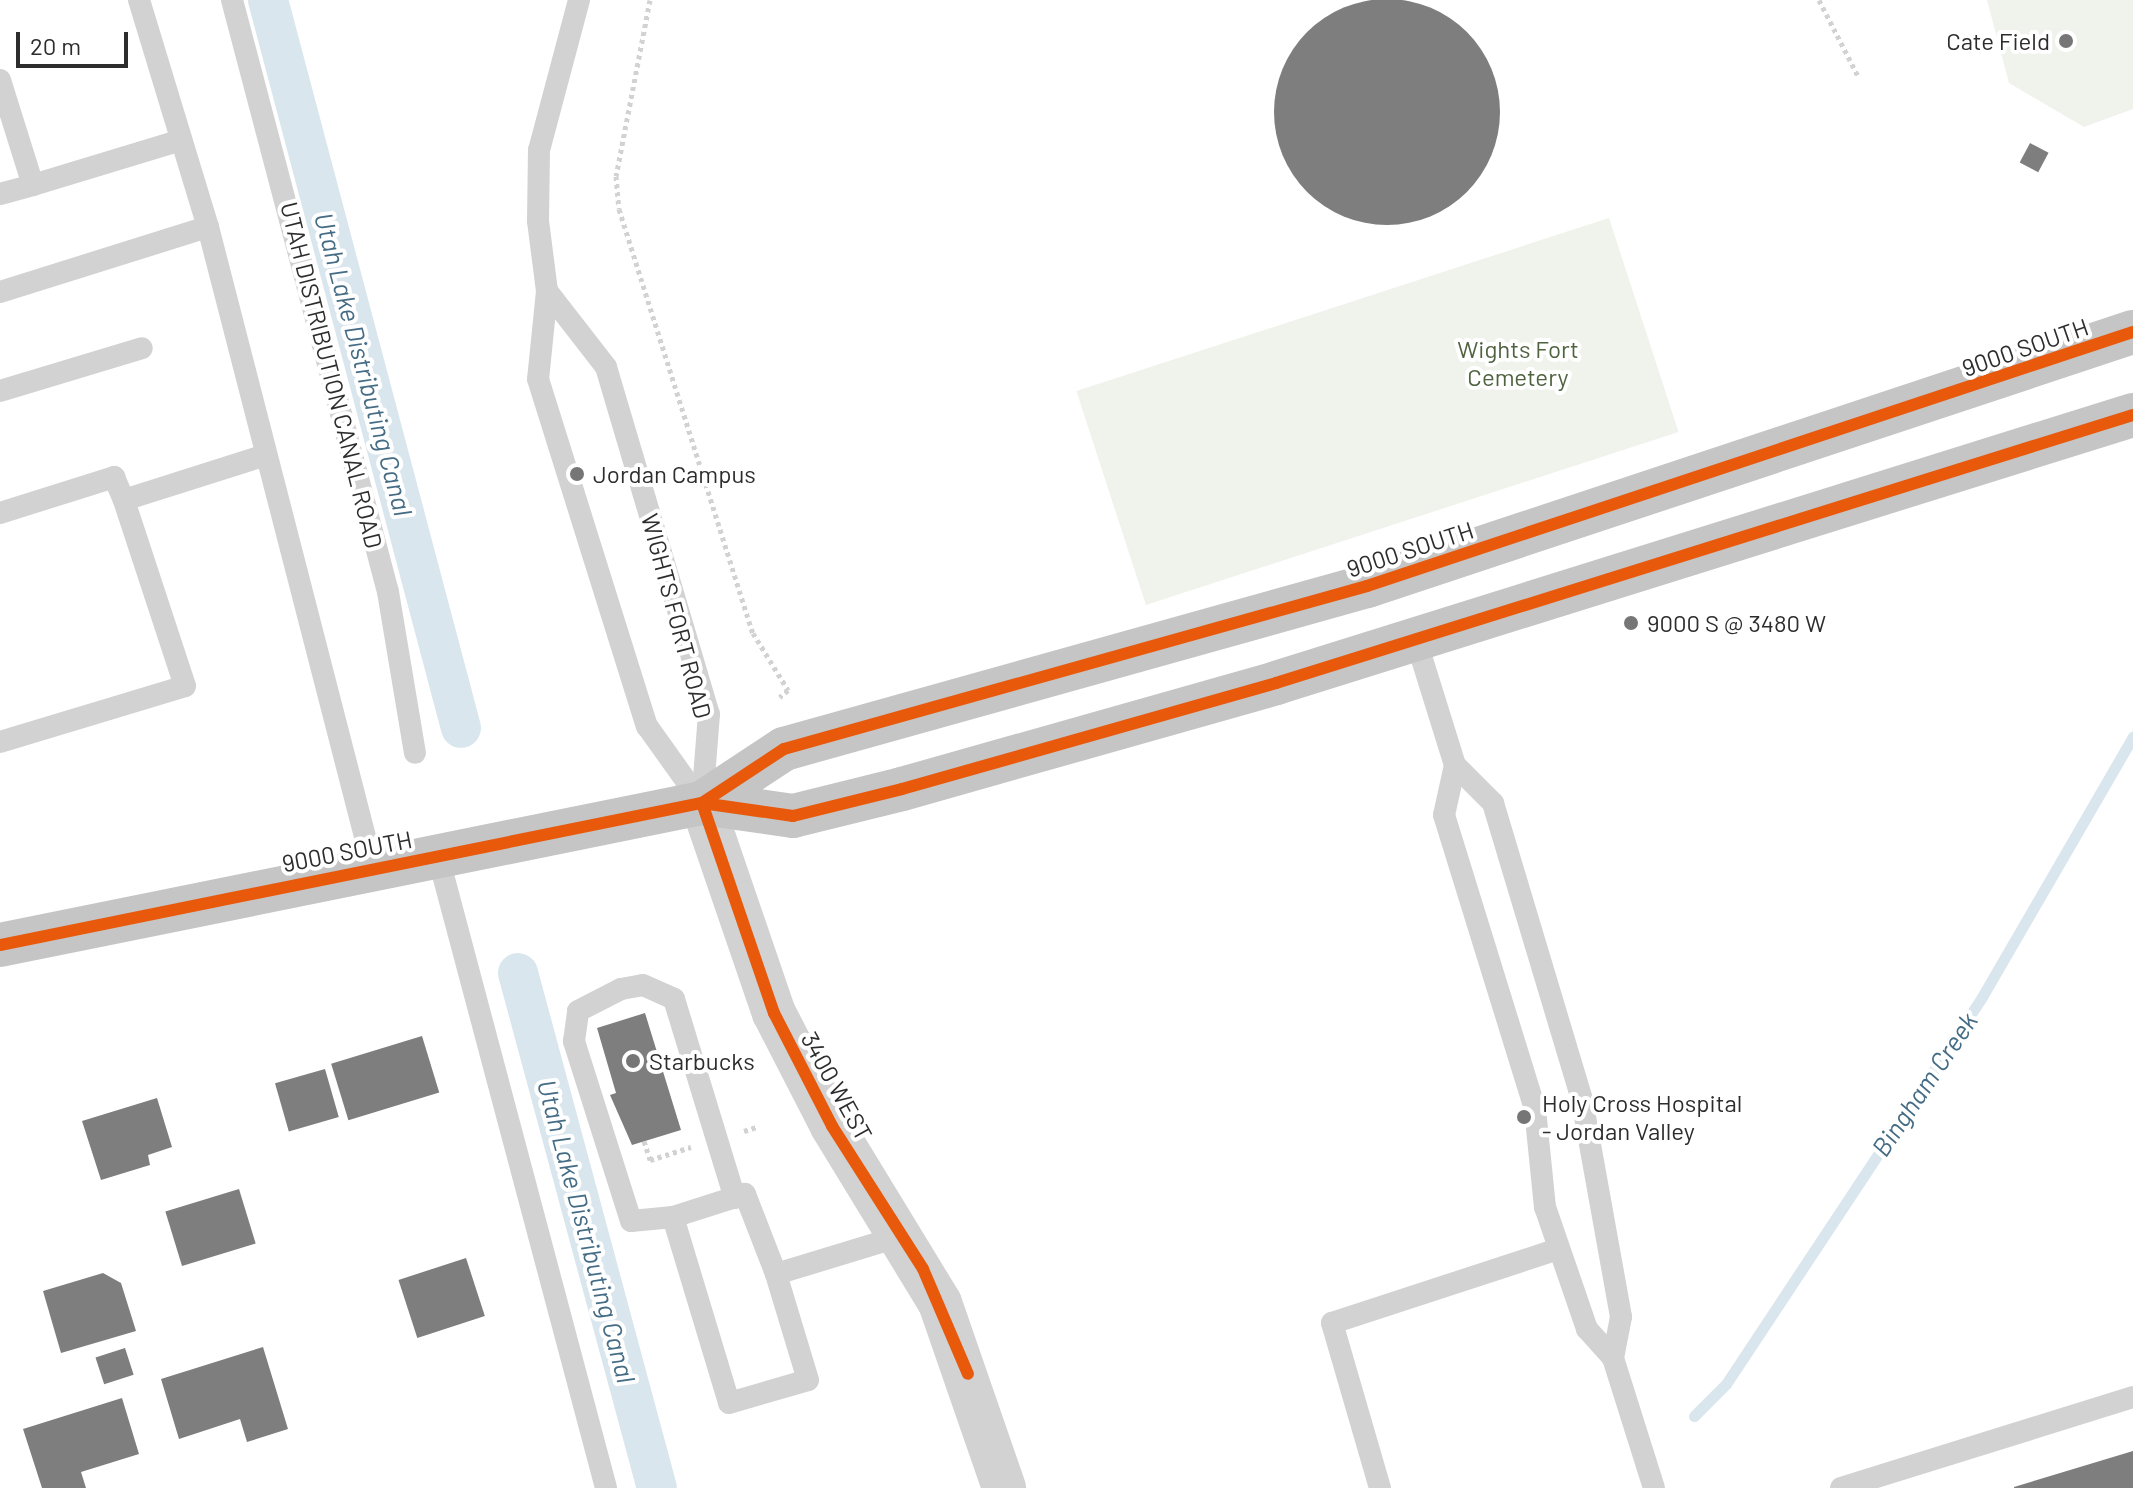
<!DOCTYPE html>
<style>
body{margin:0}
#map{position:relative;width:2133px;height:1488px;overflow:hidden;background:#fff;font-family:Barlow,sans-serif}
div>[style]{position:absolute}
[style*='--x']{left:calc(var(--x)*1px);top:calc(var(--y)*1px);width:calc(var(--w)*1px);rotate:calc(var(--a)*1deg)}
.green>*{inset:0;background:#f0f3ec;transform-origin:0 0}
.stream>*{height:11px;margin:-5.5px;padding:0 5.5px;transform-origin:5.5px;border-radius:5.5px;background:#dae6ee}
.canal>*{height:40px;margin:-20px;padding:0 20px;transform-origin:20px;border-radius:20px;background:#dae6ee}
.building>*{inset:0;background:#7e7e7e;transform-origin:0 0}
.round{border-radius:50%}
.path>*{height:5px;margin-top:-2.5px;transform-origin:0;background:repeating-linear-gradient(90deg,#d2d2d2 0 4px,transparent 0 8px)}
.service>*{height:22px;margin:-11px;padding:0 11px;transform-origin:11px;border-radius:11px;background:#d2d2d2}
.tertiary>*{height:44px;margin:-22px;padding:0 22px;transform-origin:22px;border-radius:22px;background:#d2d2d2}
.primary>*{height:44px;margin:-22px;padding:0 22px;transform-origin:22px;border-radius:22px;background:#c5c5c5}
.cycleway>*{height:12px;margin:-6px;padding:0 6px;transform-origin:6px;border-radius:6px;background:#e8590c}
.dots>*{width:22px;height:22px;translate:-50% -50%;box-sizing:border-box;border:4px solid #fff;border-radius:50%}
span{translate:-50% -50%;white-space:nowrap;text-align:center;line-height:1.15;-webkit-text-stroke:8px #fff;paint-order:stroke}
.poi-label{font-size:24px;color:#2d2d2d}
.right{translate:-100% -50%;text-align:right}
.left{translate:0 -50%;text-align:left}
.street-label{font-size:24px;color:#2d2d2d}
.park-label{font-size:24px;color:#506340}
.water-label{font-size:26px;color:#456c85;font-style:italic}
.scale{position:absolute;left:16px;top:32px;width:112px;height:36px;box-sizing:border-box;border:4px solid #2d2d2d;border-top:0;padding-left:10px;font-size:24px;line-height:28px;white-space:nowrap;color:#2d2d2d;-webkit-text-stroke:6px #fff;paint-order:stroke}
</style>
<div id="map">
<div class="green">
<i style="clip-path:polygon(1987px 0,2133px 0,2133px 109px,2084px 127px,2009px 83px)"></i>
<i style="left:1609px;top:218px;width:225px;height:560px;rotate:72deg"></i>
</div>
<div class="stream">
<i style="--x:1694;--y:1416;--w:45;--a:-45"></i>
<i style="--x:1726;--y:1384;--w:464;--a:-56.5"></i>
<i style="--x:1982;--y:997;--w:301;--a:-59.9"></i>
</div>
<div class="canal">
<i style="--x:268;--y:0;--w:753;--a:75.15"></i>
<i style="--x:518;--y:973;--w:533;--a:74.9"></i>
</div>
<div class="building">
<i class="round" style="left:1274px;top:-1px;width:226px;height:226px"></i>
<i style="left:2030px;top:143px;width:21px;height:22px;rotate:28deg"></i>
<i style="clip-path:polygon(645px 1013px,681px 1130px,632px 1145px,610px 1095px,616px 1093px,597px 1028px)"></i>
<i style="left:422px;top:1036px;width:59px;height:95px;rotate:73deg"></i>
<i style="left:325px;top:1069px;width:50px;height:52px;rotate:74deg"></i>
<i style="clip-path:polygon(157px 1098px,172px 1147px,148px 1155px,150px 1165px,101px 1180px,82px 1121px)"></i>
<i style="left:239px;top:1189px;width:57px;height:77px;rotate:73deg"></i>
<i style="left:466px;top:1258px;width:61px;height:71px;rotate:72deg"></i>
<i style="clip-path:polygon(103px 1273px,121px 1283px,136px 1331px,61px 1353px,43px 1291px)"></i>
<i style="clip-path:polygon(263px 1347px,288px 1429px,247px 1442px,240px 1419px,179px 1439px,161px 1379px)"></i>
<i style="left:125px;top:1348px;width:28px;height:31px;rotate:72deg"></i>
<i style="clip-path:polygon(122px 1398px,139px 1454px,81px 1472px,86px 1488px,42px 1488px,23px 1429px)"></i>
<i style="clip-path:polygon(2133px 1451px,2133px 1488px,2014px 1488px,2014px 1487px)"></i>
</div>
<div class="path">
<i style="--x:650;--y:0;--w:179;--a:100.9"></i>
<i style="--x:616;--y:176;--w:33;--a:85"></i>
<i style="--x:619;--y:209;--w:445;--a:72.5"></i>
<i style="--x:753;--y:633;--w:67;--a:58.4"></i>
<i style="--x:788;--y:690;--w:11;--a:139"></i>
<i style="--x:1819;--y:0;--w:85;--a:62.8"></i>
<i style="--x:744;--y:1131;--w:16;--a:-18"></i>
<i style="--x:644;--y:1141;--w:20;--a:72"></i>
<i style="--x:650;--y:1160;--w:43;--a:-17.6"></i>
</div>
<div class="service">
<i style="--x:139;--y:0;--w:237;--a:73.1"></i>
<i style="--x:208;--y:227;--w:662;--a:75.56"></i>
<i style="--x:232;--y:0;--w:612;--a:75.24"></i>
<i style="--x:388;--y:592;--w:163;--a:80.5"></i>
<i style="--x:579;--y:0;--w:155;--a:104.9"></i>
<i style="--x:539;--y:150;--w:71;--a:90.8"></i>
<i style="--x:538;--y:221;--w:71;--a:82.7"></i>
<i style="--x:547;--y:291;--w:88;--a:95.8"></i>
<i style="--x:538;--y:379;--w:364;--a:72.6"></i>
<i style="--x:647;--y:726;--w:95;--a:54.5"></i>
<i style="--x:0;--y:80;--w:110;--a:72.6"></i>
<i style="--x:33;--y:185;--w:155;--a:-16.9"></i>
<i style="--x:0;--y:194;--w:34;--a:-15"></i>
<i style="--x:547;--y:291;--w:96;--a:52.2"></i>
<i style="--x:606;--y:367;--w:362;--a:73.5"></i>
<i style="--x:709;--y:714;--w:89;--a:94.5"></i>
<i style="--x:0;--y:292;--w:218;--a:-17.4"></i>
<i style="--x:0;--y:391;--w:148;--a:-16.8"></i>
<i style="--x:0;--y:513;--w:120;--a:-17.5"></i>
<i style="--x:114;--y:477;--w:25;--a:67"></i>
<i style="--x:124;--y:500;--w:149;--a:-17.6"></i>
<i style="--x:1416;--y:640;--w:131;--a:72.7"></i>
<i style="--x:1455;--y:765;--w:54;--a:45"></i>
<i style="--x:1493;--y:803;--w:310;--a:73.3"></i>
<i style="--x:1582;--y:1100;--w:220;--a:79.8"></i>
<i style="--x:1621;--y:1317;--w:42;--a:101"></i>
<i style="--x:0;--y:742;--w:193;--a:-16.8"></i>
<i style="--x:185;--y:686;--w:196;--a:-108.2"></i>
<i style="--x:1455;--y:765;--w:51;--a:102.4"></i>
<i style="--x:1444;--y:815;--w:308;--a:72.8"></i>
<i style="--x:1535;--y:1109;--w:99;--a:84.2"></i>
<i style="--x:1545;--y:1207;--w:129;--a:71"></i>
<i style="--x:1587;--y:1329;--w:39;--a:48"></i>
<i style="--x:1613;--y:1358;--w:136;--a:72.5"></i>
<i style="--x:438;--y:856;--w:654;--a:75.11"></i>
<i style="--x:673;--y:1217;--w:42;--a:174.6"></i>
<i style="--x:631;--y:1221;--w:189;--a:-107.6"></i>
<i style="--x:574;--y:1041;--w:30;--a:-82"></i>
<i style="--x:578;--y:1011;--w:48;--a:-27.1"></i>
<i style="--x:621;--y:989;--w:22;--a:-10"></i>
<i style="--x:643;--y:985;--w:34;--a:24"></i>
<i style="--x:674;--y:999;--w:208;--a:73"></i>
<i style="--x:776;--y:1274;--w:86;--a:-111.2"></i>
<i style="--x:745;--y:1194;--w:76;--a:162.3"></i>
<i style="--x:673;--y:1217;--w:194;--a:73.2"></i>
<i style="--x:729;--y:1403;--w:82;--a:-16.2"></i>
<i style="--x:808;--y:1380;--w:111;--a:-106.8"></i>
<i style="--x:776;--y:1274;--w:134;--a:-16.9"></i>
<i style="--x:1380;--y:1488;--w:172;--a:-106.2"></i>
<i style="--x:1332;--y:1323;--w:238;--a:-18.1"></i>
<i style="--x:1841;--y:1488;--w:306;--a:-17.3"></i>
</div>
<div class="tertiary">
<i style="--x:702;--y:803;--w:222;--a:71.1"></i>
<i style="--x:774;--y:1013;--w:127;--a:62.8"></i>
<i style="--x:832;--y:1126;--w:207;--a:58.6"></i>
<i style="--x:940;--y:1303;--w:196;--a:70.9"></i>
</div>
<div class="primary">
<i style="--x:702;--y:803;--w:98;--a:-33.4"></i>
<i style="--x:784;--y:749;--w:605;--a:-15.62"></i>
<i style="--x:1367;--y:586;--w:807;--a:-18.35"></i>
<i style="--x:0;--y:945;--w:716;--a:-11.44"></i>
<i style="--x:702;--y:803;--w:92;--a:8.1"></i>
<i style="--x:793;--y:816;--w:112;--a:-13.9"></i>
<i style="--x:902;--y:789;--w:389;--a:-15.8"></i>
<i style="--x:1276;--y:683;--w:898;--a:-17.37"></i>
</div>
<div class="cycleway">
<i style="--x:702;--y:803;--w:98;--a:-33.4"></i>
<i style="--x:784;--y:749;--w:605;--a:-15.62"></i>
<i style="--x:1367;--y:586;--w:807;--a:-18.35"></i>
<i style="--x:702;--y:803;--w:222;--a:71.1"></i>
<i style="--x:774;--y:1013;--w:127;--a:62.8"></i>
<i style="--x:832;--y:1126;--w:169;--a:57.5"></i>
<i style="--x:923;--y:1269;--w:114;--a:66.8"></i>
<i style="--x:0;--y:945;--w:716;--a:-11.44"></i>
<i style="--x:702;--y:803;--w:92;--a:8.1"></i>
<i style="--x:793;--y:816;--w:112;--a:-13.9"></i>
<i style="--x:902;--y:789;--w:389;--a:-15.8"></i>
<i style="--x:1276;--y:683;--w:898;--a:-17.37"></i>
</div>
<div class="dots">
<i style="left:2066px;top:41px;background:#767676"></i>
<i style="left:577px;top:474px;background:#767676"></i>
<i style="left:1631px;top:623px;background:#767676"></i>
<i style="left:633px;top:1061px;background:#767676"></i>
<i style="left:1524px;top:1117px;background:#767676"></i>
</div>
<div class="poi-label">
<span class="right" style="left:2050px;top:41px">Cate Field</span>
<span class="left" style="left:593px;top:474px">Jordan Campus</span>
<span class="left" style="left:1647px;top:623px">9000 S @ 3480 W</span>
<span class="left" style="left:649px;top:1061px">Starbucks</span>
<span class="left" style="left:1542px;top:1117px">Holy Cross Hospital<br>- Jordan Valley</span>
</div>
<div class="street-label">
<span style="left:2025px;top:347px;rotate:-19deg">9000 SOUTH</span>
<span style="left:332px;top:375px;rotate:76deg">UTAH DISTRIBUTION CANAL ROAD</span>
<span style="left:1410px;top:549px;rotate:-18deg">9000 SOUTH</span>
<span style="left:677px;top:616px;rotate:75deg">WIGHTS FORT ROAD</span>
<span style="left:347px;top:851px;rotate:-11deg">9000 SOUTH</span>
<span style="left:837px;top:1086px;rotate:61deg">3400 WEST</span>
</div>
<div class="park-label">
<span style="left:1518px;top:363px">Wights Fort<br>Cemetery</span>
</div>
<div class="water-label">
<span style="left:364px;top:364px;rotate:75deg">Utah Lake Distributing Canal</span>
<span style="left:1924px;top:1084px;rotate:-56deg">Bingham Creek</span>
<span style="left:587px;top:1231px;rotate:75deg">Utah Lake Distributing Canal</span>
</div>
<div class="scale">20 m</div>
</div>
